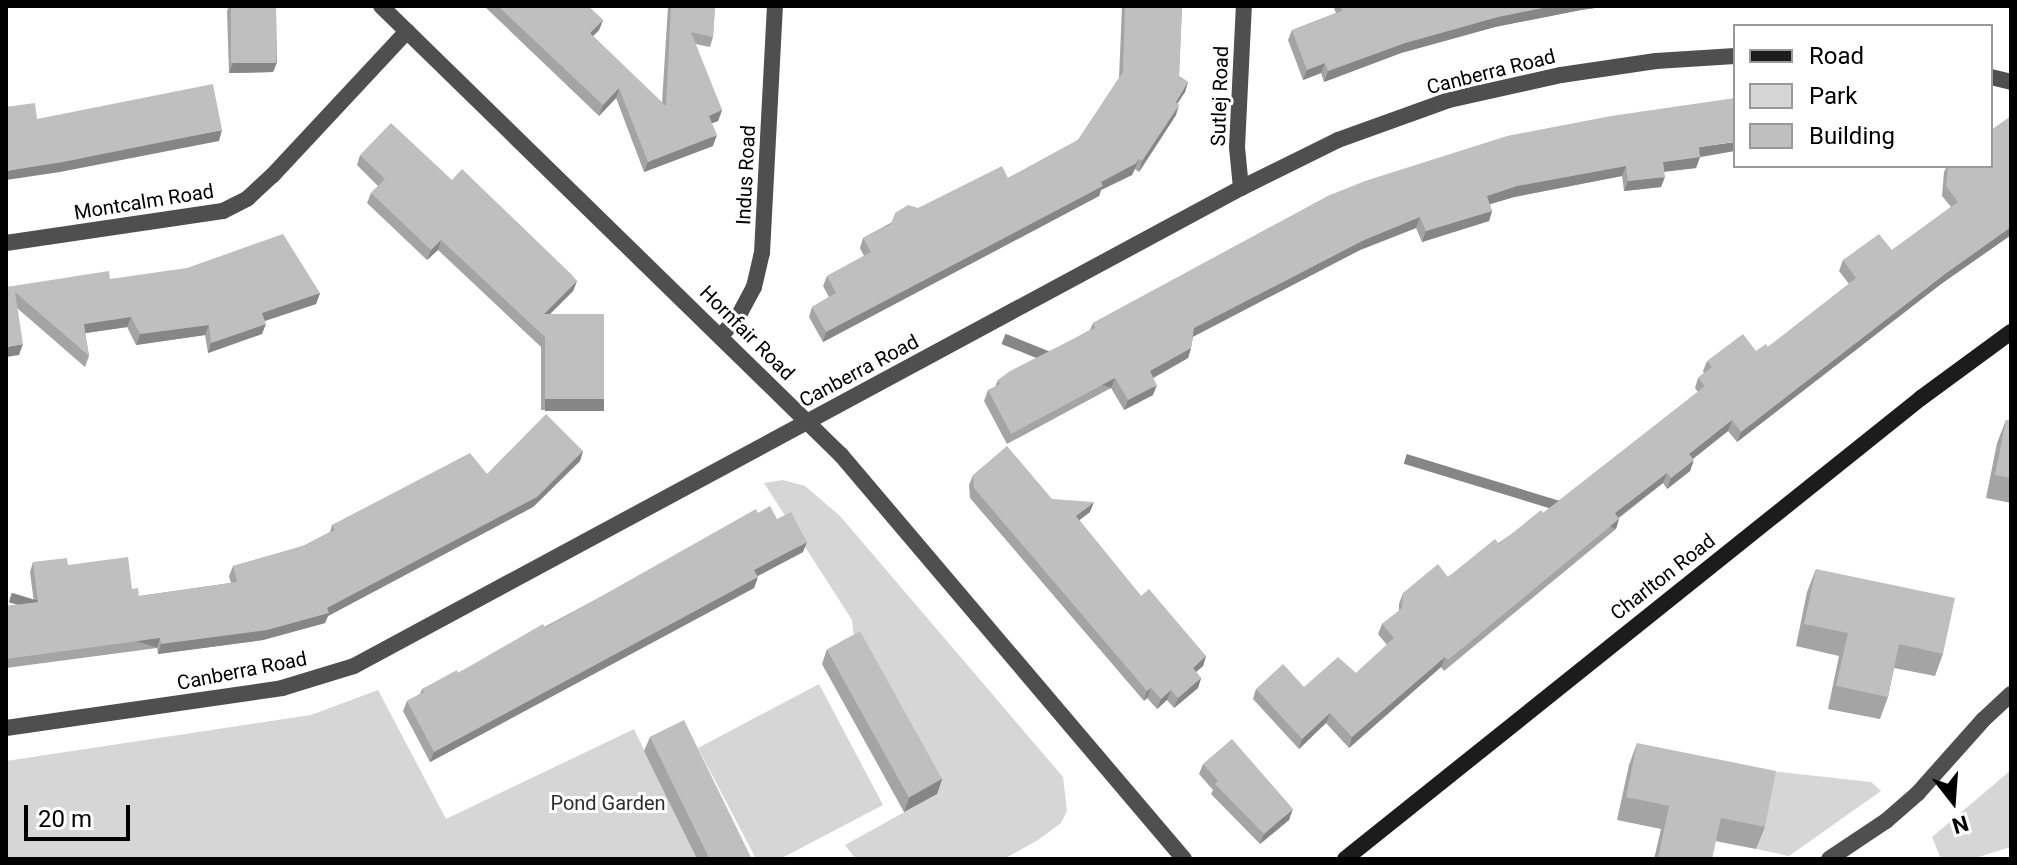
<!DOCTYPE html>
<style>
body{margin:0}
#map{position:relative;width:2017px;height:865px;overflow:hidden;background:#fff;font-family:Roboto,sans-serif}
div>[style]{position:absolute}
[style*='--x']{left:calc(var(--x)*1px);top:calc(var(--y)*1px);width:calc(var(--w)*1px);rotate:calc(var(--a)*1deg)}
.green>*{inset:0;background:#d6d6d6}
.minor>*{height:16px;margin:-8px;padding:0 8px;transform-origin:8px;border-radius:8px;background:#4f4f4f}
.tertiary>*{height:16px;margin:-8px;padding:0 8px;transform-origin:8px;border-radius:8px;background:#4f4f4f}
.secondary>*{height:16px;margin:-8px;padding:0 8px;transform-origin:8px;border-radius:8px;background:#1c1c1c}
.wall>*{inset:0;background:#a4a4a4}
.shaded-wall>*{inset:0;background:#868686;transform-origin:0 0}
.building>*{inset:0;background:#bfbfbf;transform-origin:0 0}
span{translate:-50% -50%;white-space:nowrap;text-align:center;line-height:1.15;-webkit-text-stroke:6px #fff;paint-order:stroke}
.street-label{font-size:20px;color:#000}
.park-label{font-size:20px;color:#2d2d2d}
.frame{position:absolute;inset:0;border:8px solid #000;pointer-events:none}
.legend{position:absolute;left:1733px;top:24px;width:260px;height:144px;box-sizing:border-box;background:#fff;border:2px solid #999;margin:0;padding:10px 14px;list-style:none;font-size:24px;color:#000}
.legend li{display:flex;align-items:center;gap:16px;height:40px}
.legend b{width:40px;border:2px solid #999}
.north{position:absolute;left:1913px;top:761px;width:80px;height:80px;-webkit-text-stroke:6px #fff;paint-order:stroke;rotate:163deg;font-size:22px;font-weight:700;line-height:32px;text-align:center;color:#000}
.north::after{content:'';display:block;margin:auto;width:28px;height:36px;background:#000;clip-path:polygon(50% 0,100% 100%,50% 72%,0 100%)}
.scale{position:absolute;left:24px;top:805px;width:106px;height:36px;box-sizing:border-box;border:4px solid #000;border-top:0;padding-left:10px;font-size:24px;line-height:28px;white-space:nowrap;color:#000;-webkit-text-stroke:6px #fff;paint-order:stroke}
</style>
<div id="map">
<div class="green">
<i style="clip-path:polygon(783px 480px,805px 486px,840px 516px,1063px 777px,1067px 811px,1061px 823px,1038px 840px,1004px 859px,856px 859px,851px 853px,845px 845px,937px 794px,855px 646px,852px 620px,764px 483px)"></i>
<i style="clip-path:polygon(819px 684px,883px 805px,780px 859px,756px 859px,698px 748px)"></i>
<i style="clip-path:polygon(378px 690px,446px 819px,634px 729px,697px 859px,6px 859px,6px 761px,311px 715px)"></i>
<i style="clip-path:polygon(1736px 767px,1871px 782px,1881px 791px,1789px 856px,1756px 849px)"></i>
<i style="clip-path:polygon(2011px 770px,2011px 847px,1972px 859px,1941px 859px,1932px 837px)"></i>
</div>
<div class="minor">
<i style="--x:1241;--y:188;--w:41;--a:-95.6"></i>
<i style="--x:1237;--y:147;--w:141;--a:-87.2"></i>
<i style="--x:6;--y:243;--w:219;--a:-8.4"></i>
<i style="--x:223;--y:211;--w:28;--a:-27"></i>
<i style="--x:248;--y:198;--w:33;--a:-43"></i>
<i style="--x:272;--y:176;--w:198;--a:-47"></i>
<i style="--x:722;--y:335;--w:26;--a:-50"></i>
<i style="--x:739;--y:315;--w:32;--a:-62"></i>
<i style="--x:754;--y:287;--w:35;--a:-77"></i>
<i style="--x:762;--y:253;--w:247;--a:-87"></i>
<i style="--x:1829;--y:859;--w:69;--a:-33.7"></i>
<i style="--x:1886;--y:821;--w:43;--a:-41.2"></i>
<i style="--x:1918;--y:793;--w:98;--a:-48.3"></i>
<i style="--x:1983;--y:720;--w:38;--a:-43"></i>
</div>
<div class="tertiary">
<i style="--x:381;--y:6;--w:643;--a:44.31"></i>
<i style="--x:841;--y:455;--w:530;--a:49.67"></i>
<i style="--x:1991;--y:77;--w:21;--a:14"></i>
<i style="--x:6;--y:728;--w:279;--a:-8.2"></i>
<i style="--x:282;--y:688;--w:75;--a:-17"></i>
<i style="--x:354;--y:666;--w:1008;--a:-28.32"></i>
<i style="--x:1241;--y:188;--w:108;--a:-26.3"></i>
<i style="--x:1338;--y:140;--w:118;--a:-19.8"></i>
<i style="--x:1449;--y:100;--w:115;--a:-12.6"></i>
<i style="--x:1561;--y:75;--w:96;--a:-8.4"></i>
<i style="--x:1656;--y:61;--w:79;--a:-3.6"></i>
</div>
<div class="secondary">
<i style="--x:1345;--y:859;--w:738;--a:-38.67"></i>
<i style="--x:1921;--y:398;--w:112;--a:-36.3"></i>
</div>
<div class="wall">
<i style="clip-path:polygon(229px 6px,276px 6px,277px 62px,273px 72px,229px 73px,227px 11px)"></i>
<i style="clip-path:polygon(484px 6px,588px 6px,603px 20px,599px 30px,593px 36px,662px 103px,668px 6px,715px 6px,713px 37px,710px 47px,695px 44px,722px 110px,718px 121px,712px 123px,713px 146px,644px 172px,616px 98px,599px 116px)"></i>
<i style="clip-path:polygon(1122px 6px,1182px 6px,1179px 76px,1188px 82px,1185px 92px,1177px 103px,1176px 115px,1139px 172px,1135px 169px,1132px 175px,1101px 190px,1099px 196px,823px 342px,809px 317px,812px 307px,829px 297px,823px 286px,827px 276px,864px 256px,860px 248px,863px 238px,918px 208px,1008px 178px,1078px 140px,1119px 78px)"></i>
<i style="clip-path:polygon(1333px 6px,1609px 6px,1581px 10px,1495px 27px,1401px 53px,1324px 82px,1321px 73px,1303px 80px,1288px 40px,1292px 30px,1336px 13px)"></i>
<i style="clip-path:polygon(2011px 116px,2011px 235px,1941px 284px,1737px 442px,1728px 431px,1693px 459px,1690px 471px,1667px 489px,1663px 483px,1619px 518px,1616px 529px,1444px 671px,1441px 667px,1349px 748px,1326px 723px,1299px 749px,1253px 699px,1256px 689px,1304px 687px,1356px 673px,1387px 645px,1378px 634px,1382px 624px,1399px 611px,1399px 604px,1403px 593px,1448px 577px,1543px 513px,1698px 392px,1695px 388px,1698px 378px,1704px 373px,1703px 371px,1707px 361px,1756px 351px,1768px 347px,1849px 284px,1839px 271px,1843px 260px,1892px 250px,1951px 207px,1942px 196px,1944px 172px,1947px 166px,1991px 166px)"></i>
<i style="clip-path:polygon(360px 155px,452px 180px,577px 281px,573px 291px,550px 314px,600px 410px,541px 410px,541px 347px,438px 250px,427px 260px,367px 203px,371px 193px,378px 186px,357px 165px)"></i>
<i style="clip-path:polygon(1700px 157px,1696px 168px,1664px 172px,1661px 187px,1624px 191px,1622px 176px,1514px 197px,1490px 204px,1492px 211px,1489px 221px,1422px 242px,1416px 228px,1360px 250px,1193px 337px,1191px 348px,1188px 358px,1153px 378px,1153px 395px,1124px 410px,1111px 388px,1007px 444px,984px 401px,988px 390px,995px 387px,998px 380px,1090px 330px,1093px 323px,1330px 195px)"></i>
<i style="clip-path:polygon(110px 279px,320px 293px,316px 304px,265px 321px,262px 334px,208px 353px,205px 335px,136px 345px,127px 327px,85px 333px,89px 356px,85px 367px,17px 308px,19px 355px,6px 287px)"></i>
<i style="clip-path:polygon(2006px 420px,2011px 421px,2011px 503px,1986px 498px,1997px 443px)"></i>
<i style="clip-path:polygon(583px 451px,580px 461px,533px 507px,328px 616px,325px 623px,263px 640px,158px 654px,157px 648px,6px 668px,6px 606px,34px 603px,30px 572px,33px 562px,68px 565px,132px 589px,139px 596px,231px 583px,229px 576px,233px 566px,303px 546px,330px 532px,332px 525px,487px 474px)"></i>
<i style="clip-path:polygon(973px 475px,1052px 499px,1090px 512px,1079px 520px,1141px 596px,1206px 656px,1203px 666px,1196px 672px,1201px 678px,1198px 688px,1174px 708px,1167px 700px,1157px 709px,1147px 698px,1144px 701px,970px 498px,969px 485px)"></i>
<i style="clip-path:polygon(758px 513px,777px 519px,803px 552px,758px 576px,754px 588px,430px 762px,403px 711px,407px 701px,420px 694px,422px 689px,458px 673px)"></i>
<i style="clip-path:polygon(1816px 569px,1943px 654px,1935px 676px,1894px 668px,1888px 697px,1880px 719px,1828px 709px,1839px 656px,1796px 646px,1807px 592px)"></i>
<i style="clip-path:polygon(827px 649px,942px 779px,937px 794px,904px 812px,822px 664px)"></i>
<i style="clip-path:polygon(650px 737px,752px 859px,697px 859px,644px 751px)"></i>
<i style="clip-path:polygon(1637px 743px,1765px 827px,1756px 849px,1715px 841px,1712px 859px,1654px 859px,1661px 829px,1617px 820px,1629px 765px)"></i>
<i style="clip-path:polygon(1203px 764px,1289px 820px,1260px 844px,1211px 794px,1213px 790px,1199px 774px)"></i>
</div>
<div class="shaded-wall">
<i style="clip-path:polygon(838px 6px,886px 6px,885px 8px)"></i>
<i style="clip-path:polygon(1552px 6px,1609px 6px,1581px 10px,1495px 27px,1401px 53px,1324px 82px,1328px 71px,1405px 43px,1498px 17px)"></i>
<i style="clip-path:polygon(603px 20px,599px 30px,586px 43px,590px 33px)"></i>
<i style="clip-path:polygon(277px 62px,273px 72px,229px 73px,233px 63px)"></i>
<i style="clip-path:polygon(1325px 63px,1321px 73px,1303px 80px,1307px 70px)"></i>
<i style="clip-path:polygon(1188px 82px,1185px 92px,1172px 112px,1176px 102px)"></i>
<i style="clip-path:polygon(619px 88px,616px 98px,599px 116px,603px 105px)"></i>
<i style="clip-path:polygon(1179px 105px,1176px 115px,1139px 172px,1142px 161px)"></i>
<i style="clip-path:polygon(722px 110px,718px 121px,705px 126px,709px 116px)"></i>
<i style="clip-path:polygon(222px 130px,219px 141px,60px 172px,6px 180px,6px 171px)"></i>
<i style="clip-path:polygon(717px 135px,713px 146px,644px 172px,648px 162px)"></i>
<i style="clip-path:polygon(1735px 142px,1735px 151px,1695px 158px,1699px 147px)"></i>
<i style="clip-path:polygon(1700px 157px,1696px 168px,1659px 172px,1663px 162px)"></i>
<i style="clip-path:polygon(1139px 159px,1132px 175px,1101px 190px,1099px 196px,823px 342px,826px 332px,1101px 182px)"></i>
<i style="clip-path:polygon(1626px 166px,1622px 176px,1514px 197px,1484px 206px,1487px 196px,1517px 186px)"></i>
<i style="clip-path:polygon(1665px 177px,1661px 187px,1624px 191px,1628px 181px)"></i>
<i style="clip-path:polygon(1492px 211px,1489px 221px,1422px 242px,1426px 231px)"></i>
<i style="clip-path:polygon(1420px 217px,1416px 228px,1360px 250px,1190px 338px,1194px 328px,1364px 240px)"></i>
<i style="clip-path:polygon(2011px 227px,2011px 235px,1941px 284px,1737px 442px,1741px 432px,1945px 274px)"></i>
<i style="clip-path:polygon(441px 240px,438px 250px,427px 260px,431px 250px)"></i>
<i style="clip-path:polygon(577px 281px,573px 291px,540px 324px,544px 314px)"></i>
<i style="clip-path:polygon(320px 293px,316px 304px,258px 323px,262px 313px)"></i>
<i style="clip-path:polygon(131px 317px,127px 327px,80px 334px,84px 324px)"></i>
<i style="clip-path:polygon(266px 324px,262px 334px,208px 353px,211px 343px)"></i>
<i style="clip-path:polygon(209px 325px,205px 335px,136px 345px,140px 334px)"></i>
<i style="clip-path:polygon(23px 344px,19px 355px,6px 357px,6px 347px)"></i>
<i style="clip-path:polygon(1191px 348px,1188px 358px,1146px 382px,1150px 371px)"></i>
<i style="left:1115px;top:378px;width:11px;height:118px;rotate:112deg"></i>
<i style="clip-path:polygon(1157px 385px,1153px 395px,1124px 410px,1128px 400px)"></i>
<i style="left:545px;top:399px;width:59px;height:12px"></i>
<i style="clip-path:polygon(1732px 420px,1728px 431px,1685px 465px,1689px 454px)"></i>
<i style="clip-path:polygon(583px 451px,580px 461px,533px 507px,328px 616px,325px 623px,263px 640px,158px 654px,161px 644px,327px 608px)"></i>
<i style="clip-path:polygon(1694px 460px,1690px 471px,1667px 489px,1671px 478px)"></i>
<i style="clip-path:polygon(1667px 473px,1663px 483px,1611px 523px,1615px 513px)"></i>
<i style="clip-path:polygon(1094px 502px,1090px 512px,1072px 526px,1076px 516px)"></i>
<i style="left:1619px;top:519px;width:10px;height:222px;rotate:107deg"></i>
<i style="clip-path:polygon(807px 542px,803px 552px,750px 580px,754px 570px)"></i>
<i style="clip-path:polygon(758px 577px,754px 588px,430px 762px,434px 752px)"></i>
<i style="left:160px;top:638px;width:10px;height:155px;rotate:107deg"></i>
<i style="clip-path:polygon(1206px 656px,1203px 666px,1189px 678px,1193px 668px)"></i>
<i style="clip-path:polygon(1445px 657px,1441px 667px,1349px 748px,1352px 737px)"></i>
<i style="clip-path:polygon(1201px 678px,1198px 688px,1174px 708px,1178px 698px)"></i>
<i style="clip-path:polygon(1151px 688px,1147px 698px,1144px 701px,1147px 691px)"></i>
<i style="clip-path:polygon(1171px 690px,1167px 700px,1157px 709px,1161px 699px)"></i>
<i style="clip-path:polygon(1330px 713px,1326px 723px,1299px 749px,1302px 739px)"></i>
<i style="clip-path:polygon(942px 779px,937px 794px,904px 812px,909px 798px)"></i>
<i style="clip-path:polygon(1293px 809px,1289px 820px,1260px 844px,1264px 834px)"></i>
</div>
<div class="building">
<i style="left:231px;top:6px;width:45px;height:57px"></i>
<i style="clip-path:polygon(498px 6px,588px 6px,603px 20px,590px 33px,666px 106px,671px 6px,715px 6px,713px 37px,691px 32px,722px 110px,709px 116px,717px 135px,648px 162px,619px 88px,603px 105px)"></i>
<i style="clip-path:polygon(1125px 6px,1182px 6px,1179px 76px,1188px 82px,1176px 102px,1179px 105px,1142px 161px,1139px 159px,1135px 164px,1101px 182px,1103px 186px,826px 332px,812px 307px,836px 293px,827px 276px,871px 252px,863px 238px,891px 224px,895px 213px,908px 205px,918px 208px,1002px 166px,1008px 178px,1078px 140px,1123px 72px)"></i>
<i style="clip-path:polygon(1341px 6px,1552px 6px,1498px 17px,1405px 43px,1328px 71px,1325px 63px,1307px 70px,1292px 30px,1342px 11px)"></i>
<i style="clip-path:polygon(213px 84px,222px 130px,63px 162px,6px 171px,6px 107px,35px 103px,37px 119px)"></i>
<i style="clip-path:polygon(1735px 98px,1735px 142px,1699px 147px,1700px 157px,1663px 162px,1665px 177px,1628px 181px,1626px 166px,1517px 186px,1487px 196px,1492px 211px,1426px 231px,1420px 217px,1364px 240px,1194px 328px,1191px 348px,1150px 371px,1157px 385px,1128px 400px,1115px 378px,1011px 434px,988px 390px,1000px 384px,998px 380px,1010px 371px,1095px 328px,1093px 323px,1330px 195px,1365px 181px,1507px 136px,1611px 116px)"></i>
<i style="clip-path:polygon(2011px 116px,2011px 227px,1945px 274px,1741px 432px,1732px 420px,1689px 454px,1694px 460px,1671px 478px,1667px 473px,1615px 513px,1619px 519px,1448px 660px,1445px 657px,1352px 737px,1330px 713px,1302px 739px,1256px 689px,1283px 664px,1304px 687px,1338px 657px,1356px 673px,1394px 638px,1382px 624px,1402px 608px,1403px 593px,1438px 564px,1448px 577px,1495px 539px,1499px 544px,1541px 510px,1543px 513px,1705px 386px,1698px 378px,1712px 367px,1707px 361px,1743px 334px,1756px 351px,1766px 344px,1768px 347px,1856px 278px,1843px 260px,1879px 234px,1892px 250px,1955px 204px,1958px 202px,1946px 186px,1948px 166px,1991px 166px,1991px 130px)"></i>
<i style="clip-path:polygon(391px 123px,452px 180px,462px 169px,571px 274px,577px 281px,544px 314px,604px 314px,604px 399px,545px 399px,545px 337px,441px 240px,431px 250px,371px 193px,385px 179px,360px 155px)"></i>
<i style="clip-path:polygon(283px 234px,320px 293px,262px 313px,266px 324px,211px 343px,209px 325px,140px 334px,131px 317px,84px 324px,89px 356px,15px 292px,23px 344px,6px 347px,6px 287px,109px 271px,110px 279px,187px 268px)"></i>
<i style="clip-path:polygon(546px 414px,583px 451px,537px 497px,327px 608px,329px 613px,267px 630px,161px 644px,160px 638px,6px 659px,6px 606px,38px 602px,33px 562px,67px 558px,68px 565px,128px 557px,132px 589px,138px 588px,139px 596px,237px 582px,233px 566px,303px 546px,335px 530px,332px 525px,470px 453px,487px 474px)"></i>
<i style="clip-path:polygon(2006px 420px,2011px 421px,2011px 478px,1995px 475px)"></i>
<i style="clip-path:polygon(1007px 446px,1052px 499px,1094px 502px,1076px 516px,1141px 596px,1149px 589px,1206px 656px,1193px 668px,1201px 678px,1178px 698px,1171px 690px,1161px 699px,1151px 688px,1147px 691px,974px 488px,973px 475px)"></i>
<i style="clip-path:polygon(770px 506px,777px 519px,791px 512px,807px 542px,754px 570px,758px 577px,434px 752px,407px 701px,424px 692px,422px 689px,457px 670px,458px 673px,543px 624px,545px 628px,756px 509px,758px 513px)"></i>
<i style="clip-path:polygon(1816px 569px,1955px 598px,1943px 654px,1899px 644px,1888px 697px,1836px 686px,1848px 633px,1804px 624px)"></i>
<i style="left:860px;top:631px;width:169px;height:38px;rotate:61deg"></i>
<i style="left:684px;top:720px;width:155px;height:38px;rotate:64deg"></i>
<i style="clip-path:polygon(1232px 739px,1293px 809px,1264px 834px,1215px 784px,1218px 781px,1203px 764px)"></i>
<i style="clip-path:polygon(1637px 743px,1776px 771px,1765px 827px,1721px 818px,1712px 859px,1658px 859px,1669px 806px,1626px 797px)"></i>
</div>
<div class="street-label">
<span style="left:1491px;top:72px;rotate:-14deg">Canberra Road</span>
<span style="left:1220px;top:96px;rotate:-88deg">Sutlej Road</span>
<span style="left:746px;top:175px;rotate:-87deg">Indus Road</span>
<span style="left:144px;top:202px;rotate:-9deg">Montcalm Road</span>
<span style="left:747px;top:333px;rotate:45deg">Hornfair Road</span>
<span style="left:859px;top:371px;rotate:-28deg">Canberra Road</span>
<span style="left:1663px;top:577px;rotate:-38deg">Charlton Road</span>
<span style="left:242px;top:671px;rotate:-11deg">Canberra Road</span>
</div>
<div class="park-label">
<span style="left:608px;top:803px">Pond Garden</span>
</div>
<div class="frame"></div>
<ul class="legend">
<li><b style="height:10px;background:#1c1c1c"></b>Road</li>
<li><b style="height:22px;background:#d6d6d6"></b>Park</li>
<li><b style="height:22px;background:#bfbfbf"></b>Building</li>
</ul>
<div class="north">N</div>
<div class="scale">20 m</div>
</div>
